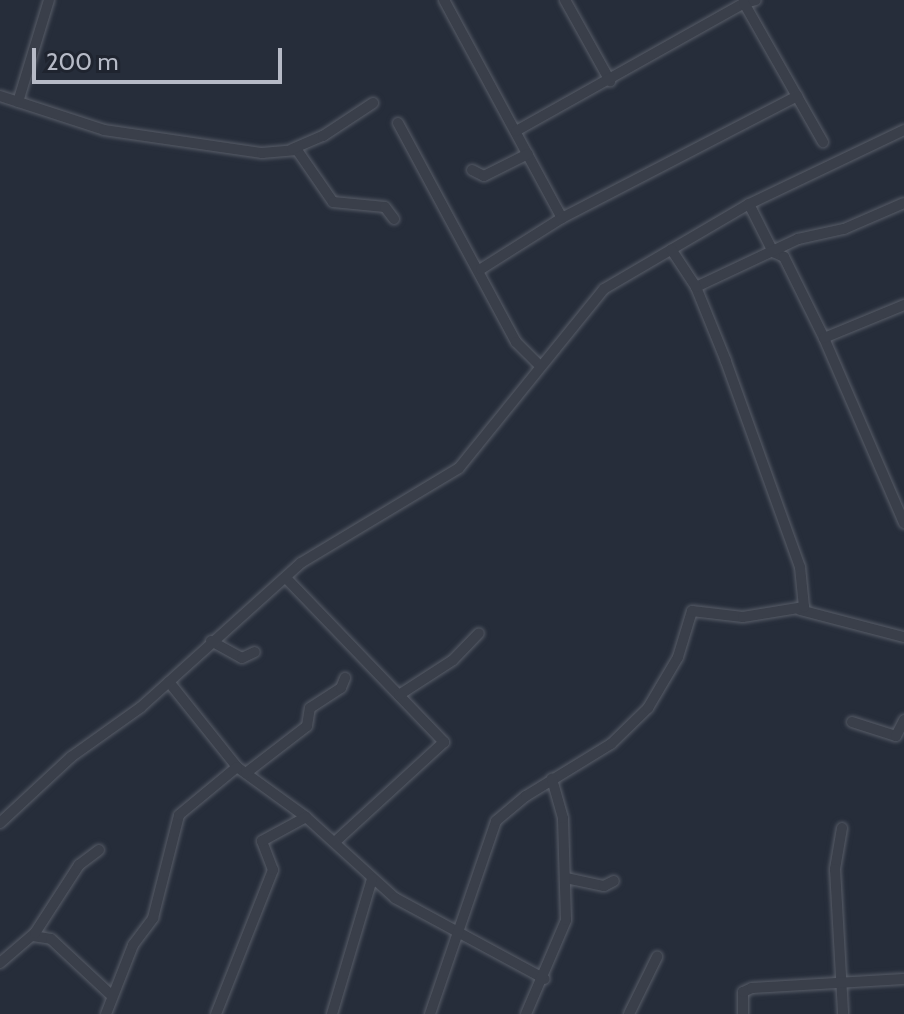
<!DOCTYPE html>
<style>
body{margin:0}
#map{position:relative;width:904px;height:1014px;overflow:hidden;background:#262d3a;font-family:Cabin,sans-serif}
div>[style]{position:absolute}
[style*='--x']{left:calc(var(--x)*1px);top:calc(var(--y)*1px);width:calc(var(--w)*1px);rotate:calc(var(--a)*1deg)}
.roads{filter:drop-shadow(0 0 2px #585d68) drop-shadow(0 0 2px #585d68)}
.minor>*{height:10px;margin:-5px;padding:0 5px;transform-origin:5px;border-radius:5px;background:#3a3f4a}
span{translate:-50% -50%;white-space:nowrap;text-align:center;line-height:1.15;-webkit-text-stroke:6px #1f242f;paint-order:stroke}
.scale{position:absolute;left:32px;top:48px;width:250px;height:36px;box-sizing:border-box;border:4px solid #b6bac6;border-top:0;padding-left:10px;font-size:24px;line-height:28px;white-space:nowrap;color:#b6bac6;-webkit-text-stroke:6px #1f242f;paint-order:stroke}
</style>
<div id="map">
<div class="roads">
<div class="minor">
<i style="--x:444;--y:0;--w:248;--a:61.6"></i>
<i style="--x:565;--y:0;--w:93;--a:60.9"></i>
<i style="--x:744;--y:3;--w:12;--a:-14"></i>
<i style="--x:0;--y:96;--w:109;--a:18.1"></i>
<i style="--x:104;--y:130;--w:160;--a:8.3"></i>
<i style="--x:262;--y:153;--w:35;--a:-5"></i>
<i style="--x:297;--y:150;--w:63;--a:55.3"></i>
<i style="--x:333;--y:202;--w:52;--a:5.5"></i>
<i style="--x:385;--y:207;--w:15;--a:53"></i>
<i style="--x:18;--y:102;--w:107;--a:-73.1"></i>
<i style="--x:398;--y:123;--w:249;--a:61.7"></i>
<i style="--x:516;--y:342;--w:33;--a:45"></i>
<i style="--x:516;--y:131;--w:261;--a:-29.3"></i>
<i style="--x:744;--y:3;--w:160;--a:60.4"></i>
<i style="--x:292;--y:149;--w:34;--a:-23"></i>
<i style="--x:323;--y:136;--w:60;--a:-33.4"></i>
<i style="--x:472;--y:170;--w:13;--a:27"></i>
<i style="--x:484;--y:176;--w:49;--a:-26.6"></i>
<i style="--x:749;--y:204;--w:54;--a:63.4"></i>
<i style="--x:773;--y:252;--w:12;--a:24"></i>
<i style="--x:784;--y:257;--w:90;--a:63.7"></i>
<i style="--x:824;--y:338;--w:202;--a:66.6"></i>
<i style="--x:481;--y:269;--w:96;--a:-32.2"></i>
<i style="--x:562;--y:218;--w:265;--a:-27.4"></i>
<i style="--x:696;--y:287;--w:113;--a:-25.2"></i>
<i style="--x:798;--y:239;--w:47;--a:-12.3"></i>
<i style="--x:844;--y:229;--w:65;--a:-23.4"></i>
<i style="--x:824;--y:338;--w:87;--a:-22.4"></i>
<i style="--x:286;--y:578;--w:228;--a:46.1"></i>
<i style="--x:444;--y:742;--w:148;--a:137.5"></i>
<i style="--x:800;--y:610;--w:107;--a:14.6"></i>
<i style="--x:211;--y:641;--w:35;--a:29"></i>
<i style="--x:242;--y:658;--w:14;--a:-25"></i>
<i style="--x:169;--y:682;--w:109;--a:51.3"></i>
<i style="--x:237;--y:767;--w:85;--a:35.9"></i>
<i style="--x:306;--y:817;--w:120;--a:42.3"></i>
<i style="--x:395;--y:898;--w:170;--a:28.4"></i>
<i style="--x:399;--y:695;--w:64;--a:-32.9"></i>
<i style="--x:453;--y:660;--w:37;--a:-46"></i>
<i style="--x:852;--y:722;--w:46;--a:17.7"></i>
<i style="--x:896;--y:736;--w:18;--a:-63"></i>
<i style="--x:246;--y:773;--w:77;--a:-37.6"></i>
<i style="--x:307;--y:726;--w:18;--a:-81"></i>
<i style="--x:310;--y:708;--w:37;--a:-33"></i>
<i style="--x:341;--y:688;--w:11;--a:-68"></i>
<i style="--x:0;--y:823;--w:97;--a:-42.9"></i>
<i style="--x:71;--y:757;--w:86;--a:-35.5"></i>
<i style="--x:141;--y:707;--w:215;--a:-42"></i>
<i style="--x:301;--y:563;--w:184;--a:-31"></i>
<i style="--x:459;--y:468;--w:230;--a:-51"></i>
<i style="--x:604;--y:289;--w:168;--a:-30.4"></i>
<i style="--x:749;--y:204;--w:172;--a:-25.5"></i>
<i style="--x:842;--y:828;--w:42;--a:99.7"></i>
<i style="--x:835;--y:869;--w:145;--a:86.8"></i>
<i style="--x:566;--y:878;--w:39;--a:12"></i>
<i style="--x:604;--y:886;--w:11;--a:-27"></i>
<i style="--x:33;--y:936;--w:18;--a:9"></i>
<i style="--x:51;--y:939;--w:81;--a:43"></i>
<i style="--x:0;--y:963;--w:46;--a:-40.6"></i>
<i style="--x:35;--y:933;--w:81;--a:-57.1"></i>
<i style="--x:79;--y:865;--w:25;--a:-37"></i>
<i style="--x:106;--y:1014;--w:74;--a:-68.6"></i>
<i style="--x:133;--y:945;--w:34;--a:-53"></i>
<i style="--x:153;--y:918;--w:106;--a:-75.8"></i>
<i style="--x:179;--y:815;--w:75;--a:-39.6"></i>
<i style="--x:216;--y:1014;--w:155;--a:-68.4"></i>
<i style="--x:273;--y:870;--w:31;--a:-111"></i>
<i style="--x:262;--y:841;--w:50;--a:-28.6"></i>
<i style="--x:332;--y:1014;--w:141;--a:-73.5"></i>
<i style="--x:430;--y:1014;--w:204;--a:-71.1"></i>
<i style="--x:496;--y:821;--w:39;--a:-40"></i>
<i style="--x:526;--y:796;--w:100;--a:-31.5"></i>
<i style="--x:611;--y:744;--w:52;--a:-44.2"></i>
<i style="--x:648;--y:708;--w:59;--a:-59.5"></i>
<i style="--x:678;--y:657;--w:48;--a:-73.1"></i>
<i style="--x:692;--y:611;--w:51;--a:6.7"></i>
<i style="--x:743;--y:617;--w:62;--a:-9.3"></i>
<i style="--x:804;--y:607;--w:40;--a:-95.7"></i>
<i style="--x:800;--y:567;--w:219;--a:-109.8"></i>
<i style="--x:726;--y:361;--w:80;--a:-112.1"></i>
<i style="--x:696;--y:287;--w:45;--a:-123.3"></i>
<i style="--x:526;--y:1014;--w:102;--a:-66.9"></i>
<i style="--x:566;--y:920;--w:102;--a:-91.7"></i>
<i style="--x:563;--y:818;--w:41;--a:-105.8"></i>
<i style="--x:629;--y:1014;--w:64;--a:-63.8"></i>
<i style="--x:743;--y:1014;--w:22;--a:-90"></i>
<i style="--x:743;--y:992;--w:10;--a:-24"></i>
<i style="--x:752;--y:988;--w:152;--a:-3.4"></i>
</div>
</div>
<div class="scale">200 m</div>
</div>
